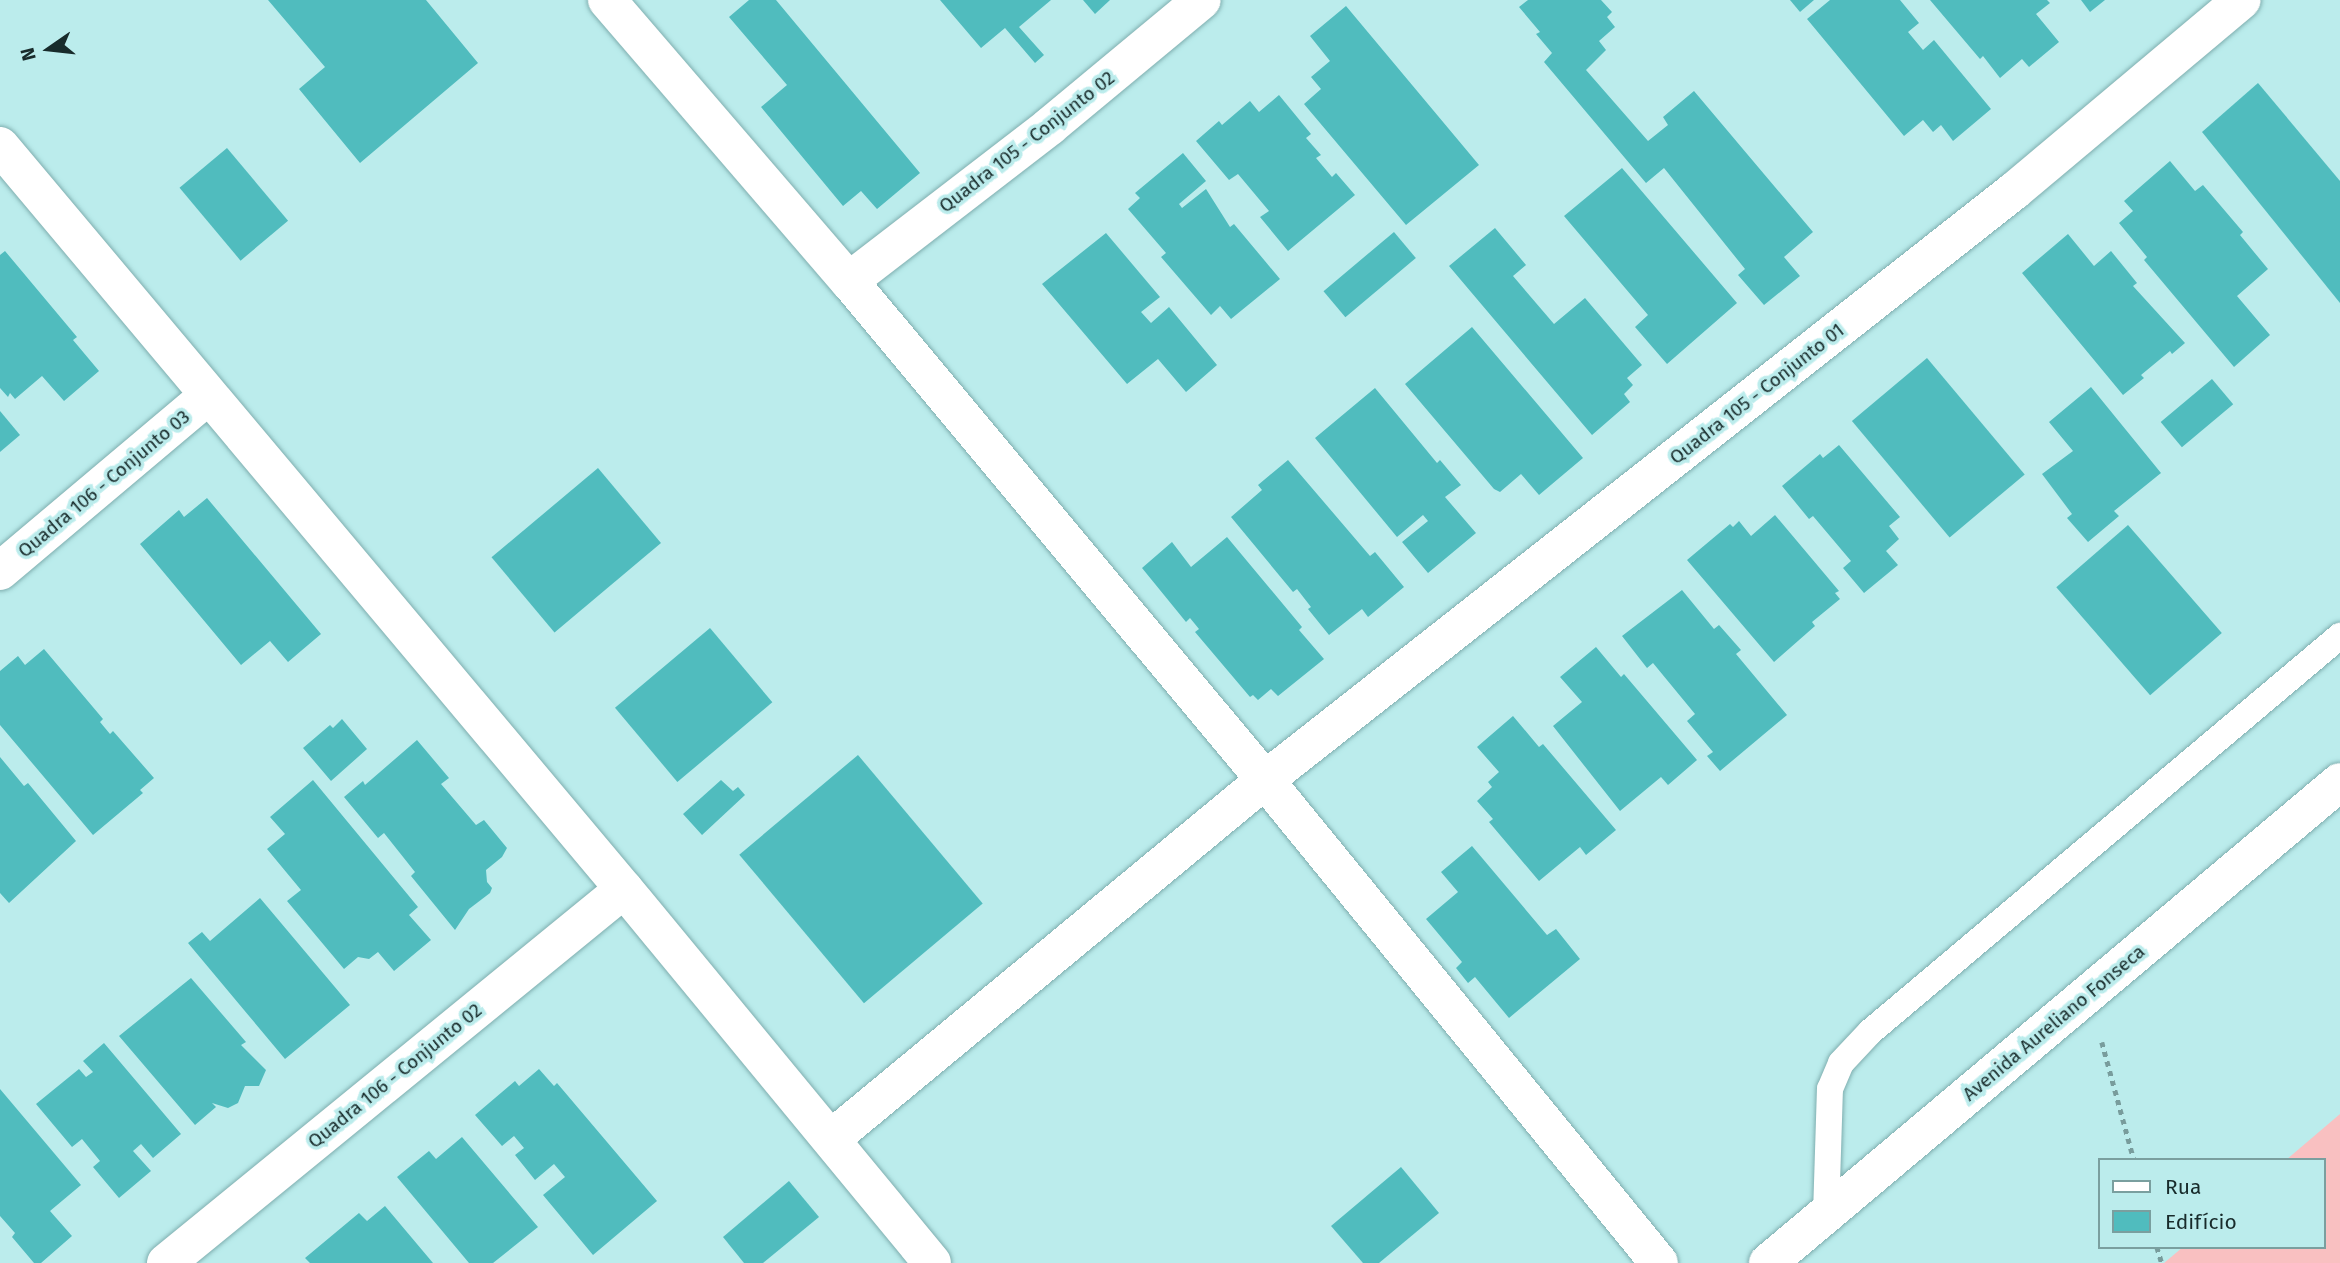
<!DOCTYPE html>
<meta charset="utf-8">
<style>
body{margin:0}
#map{position:relative;width:2340px;height:1263px;overflow:hidden;background:#bbecec;font-family:"Fira Sans",sans-serif}
div>[style]{position:absolute}
[style*='--x']{left:calc(var(--x)*1px);top:calc(var(--y)*1px);width:calc(var(--w)*1px);rotate:calc(var(--a)*1deg)}
.green>*{inset:0;background:#f9c0c1}
.building>*{inset:0;background:#50bcbe;transform-origin:0 0}
.path>*{height:4.5px;margin-top:-2.25px;transform-origin:0;background:repeating-linear-gradient(90deg,#789c9c 0 5px,transparent 0 10px)}
.roads{filter:drop-shadow(0 0 2px #7faeaf) drop-shadow(0 0 2px #7faeaf)}
.lane>*{height:26px;margin:-13px;padding:0 13px;transform-origin:13px;border-radius:13px;background:#fff}
.street>*{height:38px;margin:-19px;padding:0 19px;transform-origin:19px;border-radius:19px;background:#fff}
span{translate:-50% -50%;white-space:nowrap;text-align:center;line-height:1.15;-webkit-text-stroke:7px #bbecec;paint-order:stroke}
.street-label{font-size:19px;color:#182b2b}
.legend{position:absolute;left:2098px;top:1158px;width:228px;height:91px;box-sizing:border-box;background:#bbecec;border:2px solid #7a9f9f;margin:0;padding:9px 12px;list-style:none;font-size:21px;color:#182b2b}
.legend li{display:flex;align-items:center;gap:14px;height:35px}
.legend b{width:35px;border:2px solid #7a9f9f}
.north{position:absolute;left:14px;top:14px;width:70px;height:70px;-webkit-text-stroke:5px #bbecec;paint-order:stroke;rotate:256deg;font-size:19px;font-weight:700;line-height:28px;text-align:center;color:#182b2b}
.north::after{content:'';display:block;margin:auto;width:24px;height:32px;background:#182b2b;clip-path:polygon(50% 0,100% 100%,50% 72%,0 100%)}
</style>
<div id="map">
<div class="green">
<i style="clip-path:polygon(2340px 1114px,2340px 1263px,2164px 1263px,2183px 1247px,2324px 1247px,2324px 1160px,2286px 1160px)"></i>
</div>
<div class="building">
<i style="clip-path:polygon(268px 0,426px 0,478px 63px,360px 163px,299px 89px,325px 67px)"></i>
<i style="clip-path:polygon(749px 0,776px 0,920px 173px,877px 209px,861px 191px,843px 206px,761px 107px,787px 85px,729px 17px)"></i>
<i style="clip-path:polygon(940px 0,1051px 0,1019px 27px,1044px 55px,1035px 63px,1005px 28px,981px 48px)"></i>
<i style="clip-path:polygon(1083px 0,1110px 0,1095px 14px)"></i>
<i style="clip-path:polygon(1528px 0,1601px 0,1612px 12px,1607px 17px,1615px 27px,1599px 41px,1606px 50px,1586px 70px,1648px 141px,1668px 125px,1663px 117px,1694px 91px,1813px 232px,1784px 257px,1800px 276px,1764px 305px,1738px 275px,1745px 269px,1664px 168px,1646px 183px,1544px 62px,1552px 53px,1536px 34px,1540px 32px,1519px 7px)"></i>
<i style="clip-path:polygon(1790px 0,1814px 0,1800px 12px)"></i>
<i style="clip-path:polygon(1830px 0,1900px 0,1919px 23px,1908px 32px,1923px 50px,1934px 40px,1991px 109px,1953px 141px,1941px 125px,1933px 132px,1923px 120px,1904px 136px,1807px 19px)"></i>
<i style="clip-path:polygon(1930px 0,2047px 0,2050px 3px,2036px 14px,2059px 42px,2029px 67px,2022px 59px,2000px 78px,1983px 56px,1980px 59px)"></i>
<i style="clip-path:polygon(2081px 0,2105px 0,2090px 12px)"></i>
<i style="clip-path:polygon(1346px 6px,1479px 165px,1406px 225px,1304px 104px,1321px 89px,1311px 77px,1330px 61px,1310px 36px)"></i>
<i style="clip-path:polygon(2258px 83px,2340px 181px,2340px 303px,2202px 132px)"></i>
<i style="clip-path:polygon(1279px 95px,1311px 134px,1306px 138px,1321px 155px,1316px 158px,1332px 177px,1336px 173px,1355px 195px,1288px 251px,1260px 217px,1269px 211px,1238px 174px,1229px 180px,1196px 141px,1219px 121px,1222px 125px,1250px 101px,1259px 112px)"></i>
<i style="left:227px;top:148px;width:95px;height:62px;rotate:50deg"></i>
<i style="clip-path:polygon(1183px 153px,1206px 181px,1179px 204px,1182px 208px,1206px 189px,1230px 227px,1234px 224px,1280px 279px,1231px 319px,1220px 306px,1211px 315px,1161px 257px,1166px 253px,1128px 209px,1140px 198px,1135px 193px)"></i>
<i style="clip-path:polygon(2170px 161px,2195px 191px,2203px 185px,2243px 232px,2240px 235px,2268px 269px,2237px 296px,2270px 335px,2234px 367px,2144px 260px,2147px 257px,2119px 223px,2133px 211px,2124px 201px)"></i>
<i style="clip-path:polygon(1622px 168px,1737px 303px,1667px 364px,1635px 327px,1648px 315px,1564px 216px)"></i>
<i style="clip-path:polygon(1495px 228px,1526px 265px,1513px 276px,1554px 324px,1585px 298px,1642px 365px,1627px 378px,1633px 385px,1624px 394px,1630px 402px,1592px 435px,1449px 266px)"></i>
<i style="left:1394px;top:232px;width:34px;height:92px;rotate:50deg"></i>
<i style="clip-path:polygon(1106px 233px,1160px 297px,1141px 312px,1151px 323px,1169px 307px,1217px 365px,1186px 392px,1158px 359px,1127px 384px,1042px 284px)"></i>
<i style="clip-path:polygon(2068px 234px,2094px 266px,2111px 251px,2137px 283px,2133px 286px,2185px 343px,2172px 354px,2170px 351px,2141px 375px,2144px 378px,2123px 395px,2022px 273px)"></i>
<i style="clip-path:polygon(5px 251px,77px 337px,73px 340px,99px 371px,64px 401px,42px 376px,15px 399px,10px 393px,8px 397px,0 388px,0 255px)"></i>
<i style="clip-path:polygon(1472px 327px,1583px 458px,1539px 495px,1521px 474px,1500px 492px,1494px 489px,1405px 384px)"></i>
<i style="left:1927px;top:358px;width:152px;height:98px;rotate:50deg"></i>
<i style="left:2212px;top:379px;width:33px;height:67px;rotate:50deg"></i>
<i style="clip-path:polygon(2091px 387px,2161px 473px,2114px 511px,2119px 516px,2088px 542px,2067px 518px,2072px 514px,2042px 474px,2073px 451px,2049px 422px)"></i>
<i style="clip-path:polygon(1375px 388px,1437px 463px,1440px 460px,1461px 485px,1445px 497px,1476px 533px,1428px 573px,1402px 542px,1428px 521px,1423px 515px,1397px 537px,1315px 438px)"></i>
<i style="clip-path:polygon(0 411px,20px 435px,0 452px)"></i>
<i style="clip-path:polygon(1839px 445px,1900px 517px,1889px 526px,1899px 539px,1886px 551px,1898px 565px,1864px 593px,1843px 568px,1851px 561px,1813px 516px,1809px 519px,1782px 486px,1820px 454px,1823px 458px)"></i>
<i style="clip-path:polygon(1288px 460px,1370px 556px,1375px 552px,1404px 587px,1368px 617px,1362px 609px,1329px 635px,1308px 609px,1311px 607px,1297px 589px,1293px 592px,1231px 517px,1262px 490px,1258px 485px)"></i>
<i style="left:598px;top:468px;width:98px;height:139px;rotate:50deg"></i>
<i style="clip-path:polygon(207px 498px,321px 634px,288px 662px,270px 641px,241px 665px,140px 544px,179px 510px,184px 517px)"></i>
<i style="clip-path:polygon(1775px 515px,1839px 591px,1835px 593px,1840px 599px,1812px 622px,1815px 626px,1774px 662px,1687px 560px,1730px 524px,1733px 527px,1739px 521px,1751px 536px)"></i>
<i style="left:2128px;top:525px;width:143px;height:95px;rotate:49deg"></i>
<i style="clip-path:polygon(1227px 537px,1302px 627px,1299px 630px,1324px 659px,1278px 696px,1271px 689px,1258px 700px,1253px 695px,1250px 697px,1195px 632px,1199px 629px,1190px 618px,1186px 622px,1142px 568px,1172px 542px,1191px 567px)"></i>
<i style="clip-path:polygon(1682px 590px,1714px 629px,1719px 625px,1741px 650px,1736px 654px,1787px 715px,1720px 771px,1707px 756px,1713px 752px,1687px 721px,1695px 714px,1653px 663px,1647px 668px,1622px 636px)"></i>
<i style="left:710px;top:628px;width:97px;height:124px;rotate:50deg"></i>
<i style="clip-path:polygon(1596px 647px,1621px 677px,1624px 674px,1697px 760px,1668px 785px,1661px 777px,1620px 811px,1553px 726px,1582px 702px,1560px 677px)"></i>
<i style="clip-path:polygon(44px 649px,103px 719px,100px 722px,110px 734px,113px 731px,154px 778px,140px 790px,143px 793px,93px 835px,0 725px,0 671px,18px 656px,25px 665px)"></i>
<i style="clip-path:polygon(1513px 716px,1539px 747px,1543px 744px,1616px 830px,1586px 855px,1580px 847px,1539px 881px,1489px 822px,1493px 819px,1477px 801px,1492px 787px,1488px 782px,1499px 772px,1477px 747px)"></i>
<i style="clip-path:polygon(342px 719px,367px 749px,331px 781px,303px 748px,330px 725px,333px 728px)"></i>
<i style="clip-path:polygon(417px 740px,449px 778px,441px 784px,476px 825px,484px 820px,507px 848px,502px 857px,486px 870px,487px 882px,492px 888px,490px 893px,469px 909px,455px 930px,411px 876px,415px 872px,384px 833px,378px 838px,344px 797px,363px 781px,365px 785px)"></i>
<i style="left:858px;top:755px;width:194px;height:155px;rotate:50deg"></i>
<i style="clip-path:polygon(0 757px,24px 786px,28px 783px,76px 841px,9px 903px,0 893px)"></i>
<i style="clip-path:polygon(313px 780px,418px 907px,409px 915px,431px 940px,394px 971px,378px 952px,369px 959px,358px 957px,344px 969px,287px 901px,301px 890px,267px 849px,285px 834px,270px 817px)"></i>
<i style="clip-path:polygon(721px 780px,733px 791px,738px 787px,745px 795px,702px 835px,683px 814px)"></i>
<i style="clip-path:polygon(1472px 846px,1547px 935px,1556px 929px,1580px 959px,1509px 1018px,1475px 977px,1468px 983px,1456px 968px,1462px 962px,1426px 919px,1458px 892px,1441px 872px)"></i>
<i style="clip-path:polygon(260px 898px,350px 1005px,285px 1059px,188px 943px,202px 932px,210px 941px)"></i>
<i style="clip-path:polygon(191px 978px,246px 1042px,241px 1045px,266px 1070px,259px 1086px,245px 1086px,238px 1103px,228px 1108px,212px 1103px,216px 1107px,195px 1125px,119px 1036px)"></i>
<i style="clip-path:polygon(104px 1043px,181px 1134px,153px 1158px,141px 1144px,133px 1151px,151px 1171px,119px 1198px,93px 1167px,100px 1161px,82px 1139px,72px 1147px,36px 1104px,79px 1069px,86px 1077px,93px 1072px,83px 1061px)"></i>
<i style="clip-path:polygon(539px 1069px,554px 1086px,557px 1083px,657px 1201px,593px 1255px,543px 1195px,565px 1177px,554px 1164px,535px 1180px,515px 1155px,524px 1148px,514px 1136px,502px 1146px,475px 1115px,515px 1081px,519px 1086px)"></i>
<i style="clip-path:polygon(0 1089px,81px 1185px,50px 1211px,72px 1236px,41px 1263px,34px 1263px,12px 1237px,15px 1233px,0 1216px)"></i>
<i style="clip-path:polygon(462px 1137px,538px 1227px,493px 1263px,469px 1263px,397px 1177px,429px 1151px,436px 1159px)"></i>
<i style="clip-path:polygon(1401px 1167px,1439px 1213px,1379px 1263px,1363px 1263px,1331px 1226px)"></i>
<i style="clip-path:polygon(789px 1181px,819px 1217px,763px 1263px,744px 1263px,723px 1237px)"></i>
<i style="clip-path:polygon(385px 1206px,433px 1263px,310px 1263px,305px 1258px,359px 1213px,367px 1221px)"></i>
</div>
<div class="path">
<i style="--x:2102;--y:1042;--w:122;--a:74.8"></i>
<i style="--x:2157;--y:1247;--w:17;--a:73"></i>
</div>
<div class="roads">
<div class="lane">
<i style="--x:1826;--y:1215;--w:126;--a:-88.2"></i>
<i style="--x:1830;--y:1089;--w:28;--a:-67"></i>
<i style="--x:1841;--y:1063;--w:42;--a:-46.9"></i>
<i style="--x:1870;--y:1032;--w:615;--a:-40.12"></i>
</div>
<div class="street">
<i style="--x:607;--y:0;--w:371;--a:49.3"></i>
<i style="--x:849;--y:281;--w:650;--a:50.18"></i>
<i style="--x:1265;--y:780;--w:623;--a:50.79"></i>
<i style="--x:0;--y:146;--w:970;--a:49.98"></i>
<i style="--x:624;--y:889;--w:484;--a:50.5"></i>
<i style="--x:849;--y:281;--w:254;--a:-37.6"></i>
<i style="--x:1050;--y:126;--w:197;--a:-39.7"></i>
<i style="--x:0;--y:571;--w:272;--a:-40.1"></i>
<i style="--x:831;--y:1139;--w:563;--a:-39.6"></i>
<i style="--x:1265;--y:780;--w:953;--a:-38.18"></i>
<i style="--x:2014;--y:191;--w:297;--a:-40"></i>
<i style="--x:166;--y:1263;--w:591;--a:-39.23"></i>
<i style="--x:1768;--y:1263;--w:747;--a:-40.06"></i>
</div>
</div>
<div class="street-label">
<span style="left:1027px;top:142px;rotate:-38deg">Quadra 105 - Conjunto 02</span>
<span style="left:1757px;top:394px;rotate:-38deg">Quadra 105 - Conjunto 01</span>
<span style="left:104px;top:484px;rotate:-40deg">Quadra 106 - Conjunto 03</span>
<span style="left:2054px;top:1023px;rotate:-40deg">Avenida Aureliano Fonseca</span>
<span style="left:395px;top:1076px;rotate:-39deg">Quadra 106 - Conjunto 02</span>
</div>
<ul class="legend">
<li><b style="height:9px;background:#fff"></b>Rua</li>
<li><b style="height:19px;background:#50bcbe"></b>Edifício</li>
</ul>
<div class="north">N</div>
</div>
